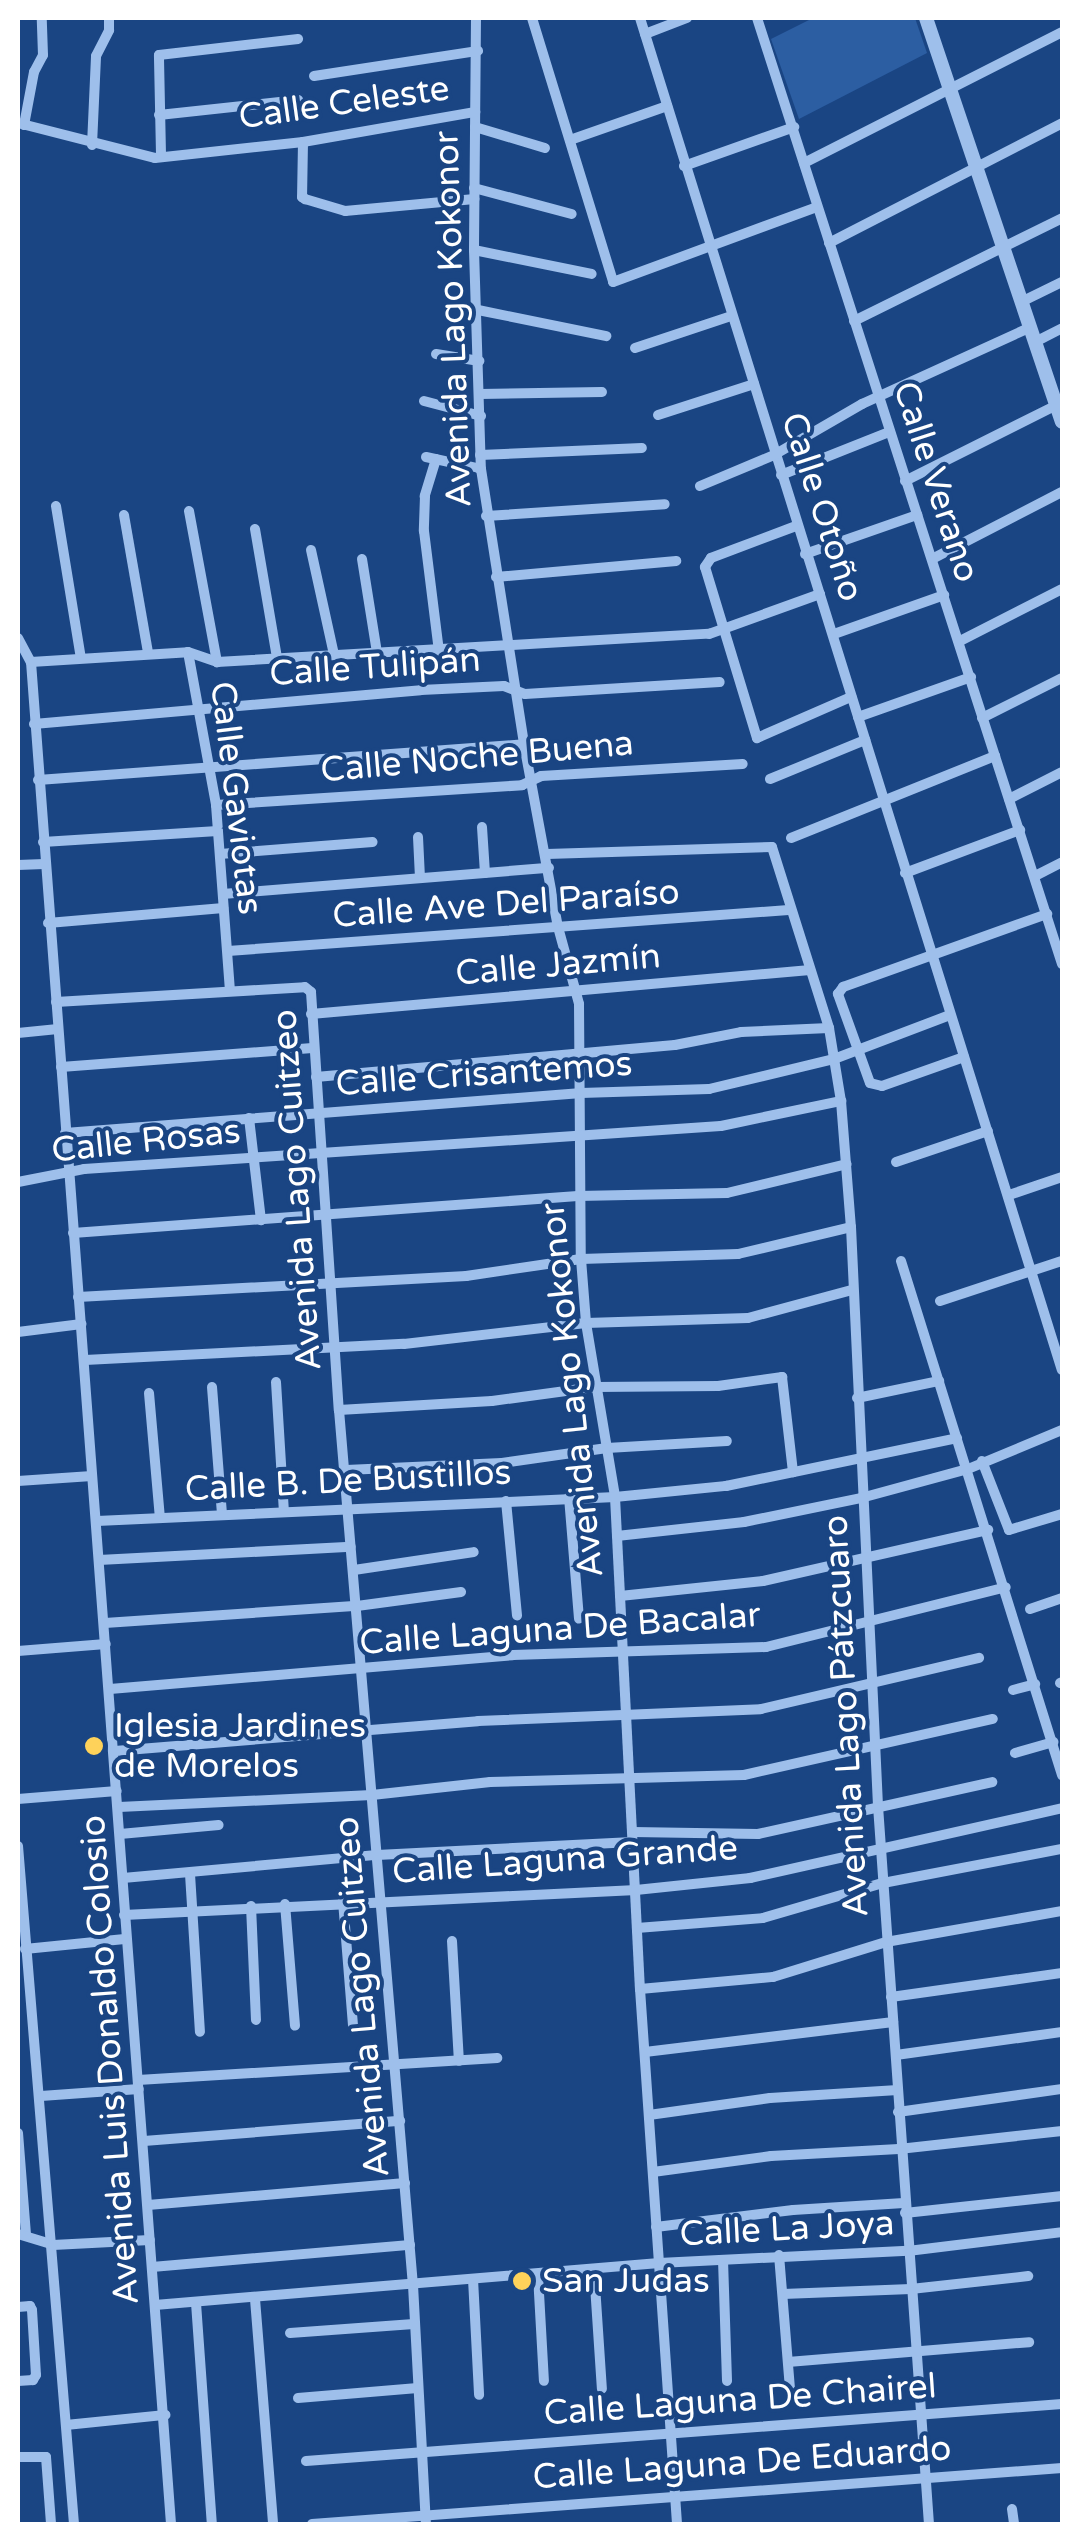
<!DOCTYPE html>
<meta charset="utf-8">
<style>
body{margin:0}
#map{position:relative;width:1080px;height:2542px;overflow:hidden;background:#1a4583;font-family:"Varela Round",sans-serif}
div>[style]{position:absolute}
[style*='--x']{left:calc(var(--x)*1px);top:calc(var(--y)*1px);width:calc(var(--w)*1px);rotate:calc(var(--a)*1deg)}
.green>*{inset:0;background:#2c5ea2}
.minor>*{height:10px;margin:-5px;padding:0 5px;transform-origin:5px;border-radius:5px;background:#9ebfeb}
.tertiary>*{height:14px;margin:-7px;padding:0 7px;transform-origin:7px;border-radius:7px;background:#9ebfeb}
.dots>*{width:28px;height:28px;translate:-50% -50%;box-sizing:border-box;border:5px solid #1a4583;border-radius:50%}
span{translate:-50% -50%;white-space:nowrap;text-align:center;line-height:1.15;-webkit-text-stroke:8px #1a4583;paint-order:stroke}
.street-label{font-size:35px;color:#fff}
.poi-label{font-size:35px;color:#fff}
.left{translate:0 -50%;text-align:left}
.frame{position:absolute;inset:0;border:20px solid #fff;pointer-events:none}
</style>
<div id="map">
<div class="green">
<i style="clip-path:polygon(813px 18px,915px 18px,927px 53px,799px 119px,771px 39px)"></i>
</div>
<div class="minor">
<i style="--x:476;--y:18;--w:232;--a:90.5"></i>
<i style="--x:474;--y:250;--w:219;--a:88.2"></i>
<i style="--x:481;--y:469;--w:278;--a:81.1"></i>
<i style="--x:524;--y:744;--w:186;--a:79.5"></i>
<i style="--x:558;--y:927;--w:80;--a:74.7"></i>
<i style="--x:579;--y:1004;--w:255;--a:89.6"></i>
<i style="--x:581;--y:1259;--w:64;--a:85.5"></i>
<i style="--x:586;--y:1323;--w:176;--a:80.5"></i>
<i style="--x:615;--y:1497;--w:493;--a:87.1"></i>
<i style="--x:640;--y:1989;--w:536;--a:86.04"></i>
<i style="--x:532;--y:18;--w:276;--a:72.9"></i>
<i style="--x:613;--y:282;--w:217;--a:-20.2"></i>
<i style="--x:640;--y:18;--w:1416;--a:72.67"></i>
<i style="--x:757;--y:18;--w:994;--a:72.13"></i>
<i style="--x:645;--y:34;--w:45;--a:-20.9"></i>
<i style="--x:314;--y:76;--w:166;--a:-8.7"></i>
<i style="--x:159;--y:115;--w:140;--a:-6.2"></i>
<i style="--x:18;--y:123;--w:141;--a:14.3"></i>
<i style="--x:155;--y:158;--w:149;--a:-6.2"></i>
<i style="--x:303;--y:142;--w:175;--a:-9.9"></i>
<i style="--x:24;--y:125;--w:54;--a:-79.3"></i>
<i style="--x:34;--y:72;--w:19;--a:-62"></i>
<i style="--x:43;--y:55;--w:37;--a:-92"></i>
<i style="--x:475;--y:127;--w:73;--a:16.7"></i>
<i style="--x:570;--y:140;--w:103;--a:-19.3"></i>
<i style="--x:303;--y:142;--w:55;--a:91"></i>
<i style="--x:302;--y:197;--w:4;--a:34"></i>
<i style="--x:305;--y:199;--w:42;--a:16.7"></i>
<i style="--x:345;--y:211;--w:130;--a:-5.3"></i>
<i style="--x:92;--y:145;--w:89;--a:-87.4"></i>
<i style="--x:96;--y:56;--w:29;--a:-63"></i>
<i style="--x:109;--y:30;--w:12;--a:-90"></i>
<i style="--x:161;--y:154;--w:99;--a:-91.2"></i>
<i style="--x:159;--y:55;--w:140;--a:-6.6"></i>
<i style="--x:804;--y:163;--w:289;--a:-26.9"></i>
<i style="--x:684;--y:166;--w:117;--a:-19.5"></i>
<i style="--x:474;--y:188;--w:101;--a:14.9"></i>
<i style="--x:829;--y:243;--w:262;--a:-27.2"></i>
<i style="--x:474;--y:250;--w:120;--a:11.5"></i>
<i style="--x:1021;--y:302;--w:46;--a:-26"></i>
<i style="--x:478;--y:310;--w:131;--a:11.5"></i>
<i style="--x:854;--y:321;--w:232;--a:-26.3"></i>
<i style="--x:1035;--y:342;--w:30;--a:-27"></i>
<i style="--x:635;--y:348;--w:101;--a:-18.4"></i>
<i style="--x:436;--y:354;--w:44;--a:9.2"></i>
<i style="--x:480;--y:394;--w:122;--a:-0.9"></i>
<i style="--x:424;--y:401;--w:59;--a:14.7"></i>
<i style="--x:658;--y:415;--w:101;--a:-17.9"></i>
<i style="--x:480;--y:455;--w:162;--a:-2.5"></i>
<i style="--x:426;--y:457;--w:56;--a:12.3"></i>
<i style="--x:436;--y:459;--w:39;--a:107"></i>
<i style="--x:425;--y:496;--w:35;--a:92"></i>
<i style="--x:424;--y:531;--w:121;--a:82.9"></i>
<i style="--x:781;--y:475;--w:116;--a:-21.7"></i>
<i style="--x:905;--y:481;--w:170;--a:-26.6"></i>
<i style="--x:700;--y:486;--w:80;--a:-22.7"></i>
<i style="--x:774;--y:455;--w:102;--a:-30.1"></i>
<i style="--x:862;--y:404;--w:183;--a:-24.5"></i>
<i style="--x:56;--y:506;--w:154;--a:80.7"></i>
<i style="--x:189;--y:511;--w:154;--a:79.5"></i>
<i style="--x:124;--y:515;--w:139;--a:80.1"></i>
<i style="--x:486;--y:516;--w:179;--a:-3.8"></i>
<i style="--x:796;--y:526;--w:91;--a:159.4"></i>
<i style="--x:711;--y:558;--w:11;--a:124"></i>
<i style="--x:705;--y:567;--w:179;--a:73.1"></i>
<i style="--x:757;--y:738;--w:103;--a:-23.6"></i>
<i style="--x:255;--y:529;--w:131;--a:80.3"></i>
<i style="--x:311;--y:550;--w:107;--a:77.6"></i>
<i style="--x:805;--y:554;--w:119;--a:-19.2"></i>
<i style="--x:362;--y:559;--w:95;--a:80.9"></i>
<i style="--x:932;--y:559;--w:146;--a:-27.3"></i>
<i style="--x:496;--y:577;--w:181;--a:-5.1"></i>
<i style="--x:834;--y:634;--w:117;--a:-19.5"></i>
<i style="--x:18;--y:638;--w:27;--a:62"></i>
<i style="--x:31;--y:662;--w:1867;--a:85.7"></i>
<i style="--x:960;--y:641;--w:114;--a:-27"></i>
<i style="--x:188;--y:652;--w:156;--a:79.6"></i>
<i style="--x:216;--y:805;--w:186;--a:85.7"></i>
<i style="--x:31;--y:662;--w:157;--a:-3.6"></i>
<i style="--x:188;--y:652;--w:31;--a:19"></i>
<i style="--x:217;--y:662;--w:493;--a:-3.3"></i>
<i style="--x:709;--y:634;--w:118;--a:-19.8"></i>
<i style="--x:858;--y:717;--w:120;--a:-19.5"></i>
<i style="--x:982;--y:718;--w:89;--a:-26.6"></i>
<i style="--x:34;--y:724;--w:388;--a:-5"></i>
<i style="--x:421;--y:690;--w:83;--a:-2.8"></i>
<i style="--x:504;--y:686;--w:22;--a:21"></i>
<i style="--x:525;--y:694;--w:195;--a:-3.5"></i>
<i style="--x:770;--y:779;--w:103;--a:-22.3"></i>
<i style="--x:38;--y:780;--w:487;--a:-4.2"></i>
<i style="--x:1009;--y:799;--w:59;--a:-27"></i>
<i style="--x:216;--y:805;--w:307;--a:-3.7"></i>
<i style="--x:522;--y:785;--w:21;--a:-25"></i>
<i style="--x:541;--y:776;--w:202;--a:-3.4"></i>
<i style="--x:482;--y:827;--w:46;--a:86.3"></i>
<i style="--x:418;--y:837;--w:41;--a:87.2"></i>
<i style="--x:791;--y:838;--w:220;--a:-21.9"></i>
<i style="--x:43;--y:842;--w:175;--a:-3.6"></i>
<i style="--x:220;--y:854;--w:153;--a:-4.5"></i>
<i style="--x:547;--y:854;--w:225;--a:-1.8"></i>
<i style="--x:772;--y:847;--w:190;--a:72.5"></i>
<i style="--x:829;--y:1028;--w:74;--a:80.7"></i>
<i style="--x:841;--y:1101;--w:126;--a:85.5"></i>
<i style="--x:851;--y:1227;--w:580;--a:87.33"></i>
<i style="--x:878;--y:1806;--w:720;--a:85.94"></i>
<i style="--x:18;--y:865;--w:26;--a:-2"></i>
<i style="--x:905;--y:873;--w:123;--a:-20.5"></i>
<i style="--x:1035;--y:876;--w:30;--a:-27"></i>
<i style="--x:223;--y:894;--w:327;--a:-4.6"></i>
<i style="--x:48;--y:923;--w:176;--a:-4.9"></i>
<i style="--x:228;--y:951;--w:562;--a:-4.18"></i>
<i style="--x:56;--y:1002;--w:249;--a:-3.4"></i>
<i style="--x:305;--y:987;--w:8;--a:40"></i>
<i style="--x:311;--y:992;--w:419;--a:86.2"></i>
<i style="--x:339;--y:1410;--w:878;--a:85.17"></i>
<i style="--x:413;--y:2285;--w:239;--a:86.9"></i>
<i style="--x:311;--y:1014;--w:501;--a:-5.04"></i>
<i style="--x:18;--y:1033;--w:40;--a:-5.7"></i>
<i style="--x:964;--y:1057;--w:87;--a:160.5"></i>
<i style="--x:882;--y:1086;--w:12;--a:-166"></i>
<i style="--x:870;--y:1083;--w:95;--a:-109.8"></i>
<i style="--x:838;--y:994;--w:9;--a:-54"></i>
<i style="--x:843;--y:987;--w:217;--a:-19.7"></i>
<i style="--x:61;--y:1067;--w:252;--a:-4.3"></i>
<i style="--x:316;--y:1077;--w:360;--a:-5.1"></i>
<i style="--x:675;--y:1045;--w:67;--a:-11.1"></i>
<i style="--x:741;--y:1032;--w:88;--a:-2.6"></i>
<i style="--x:249;--y:1118;--w:103;--a:83.3"></i>
<i style="--x:65;--y:1133;--w:518;--a:-4.43"></i>
<i style="--x:581;--y:1093;--w:128;--a:-1.8"></i>
<i style="--x:709;--y:1089;--w:129;--a:-13.5"></i>
<i style="--x:834;--y:1059;--w:124;--a:-20.8"></i>
<i style="--x:896;--y:1162;--w:97;--a:-18.6"></i>
<i style="--x:18;--y:1182;--w:67;--a:-11.1"></i>
<i style="--x:84;--y:1169;--w:638;--a:-3.86"></i>
<i style="--x:721;--y:1126;--w:123;--a:-11.8"></i>
<i style="--x:1009;--y:1195;--w:56;--a:-18.8"></i>
<i style="--x:73;--y:1233;--w:506;--a:-4.19"></i>
<i style="--x:578;--y:1196;--w:149;--a:-1.2"></i>
<i style="--x:727;--y:1193;--w:123;--a:-13.6"></i>
<i style="--x:901;--y:1261;--w:539;--a:72.61"></i>
<i style="--x:78;--y:1297;--w:389;--a:-3.1"></i>
<i style="--x:466;--y:1276;--w:116;--a:-8.4"></i>
<i style="--x:581;--y:1259;--w:157;--a:-1.8"></i>
<i style="--x:738;--y:1254;--w:116;--a:-13.4"></i>
<i style="--x:940;--y:1301;--w:128;--a:-18.2"></i>
<i style="--x:18;--y:1332;--w:64;--a:-7.2"></i>
<i style="--x:85;--y:1360;--w:319;--a:-2.9"></i>
<i style="--x:404;--y:1344;--w:183;--a:-6.6"></i>
<i style="--x:586;--y:1323;--w:162;--a:-1.8"></i>
<i style="--x:748;--y:1318;--w:108;--a:-15.1"></i>
<i style="--x:276;--y:1382;--w:129;--a:86.5"></i>
<i style="--x:212;--y:1387;--w:128;--a:85.5"></i>
<i style="--x:149;--y:1393;--w:125;--a:85"></i>
<i style="--x:857;--y:1398;--w:84;--a:-11.7"></i>
<i style="--x:339;--y:1410;--w:153;--a:-3.4"></i>
<i style="--x:492;--y:1401;--w:104;--a:-7.7"></i>
<i style="--x:595;--y:1387;--w:123;--a:-0.5"></i>
<i style="--x:718;--y:1386;--w:65;--a:-8"></i>
<i style="--x:782;--y:1377;--w:96;--a:83.4"></i>
<i style="--x:982;--y:1461;--w:74;--a:68.6"></i>
<i style="--x:1009;--y:1530;--w:55;--a:-16.8"></i>
<i style="--x:346;--y:1470;--w:156;--a:-2.6"></i>
<i style="--x:502;--y:1463;--w:106;--a:-8.1"></i>
<i style="--x:607;--y:1448;--w:120;--a:-3.3"></i>
<i style="--x:18;--y:1481;--w:74;--a:-3.9"></i>
<i style="--x:569;--y:1497;--w:122;--a:85.3"></i>
<i style="--x:506;--y:1501;--w:115;--a:84.5"></i>
<i style="--x:97;--y:1521;--w:519;--a:-2.65"></i>
<i style="--x:615;--y:1497;--w:112;--a:-5.7"></i>
<i style="--x:726;--y:1486;--w:236;--a:-11.7"></i>
<i style="--x:617;--y:1536;--w:128;--a:-6.3"></i>
<i style="--x:744;--y:1522;--w:119;--a:-11.6"></i>
<i style="--x:861;--y:1498;--w:111;--a:-15.2"></i>
<i style="--x:968;--y:1469;--w:102;--a:-22.5"></i>
<i style="--x:99;--y:1560;--w:252;--a:-3"></i>
<i style="--x:354;--y:1570;--w:121;--a:-8.5"></i>
<i style="--x:620;--y:1596;--w:144;--a:-6"></i>
<i style="--x:763;--y:1581;--w:231;--a:-12.8"></i>
<i style="--x:1030;--y:1609;--w:34;--a:-19"></i>
<i style="--x:105;--y:1623;--w:253;--a:-3.9"></i>
<i style="--x:357;--y:1606;--w:105;--a:-7.7"></i>
<i style="--x:18;--y:1651;--w:88;--a:-4.5"></i>
<i style="--x:1060;--y:1683;--w:2;--a:-27"></i>
<i style="--x:110;--y:1689;--w:404;--a:-4.8"></i>
<i style="--x:513;--y:1655;--w:253;--a:-1.8"></i>
<i style="--x:766;--y:1647;--w:247;--a:-14"></i>
<i style="--x:1013;--y:1690;--w:23;--a:-15"></i>
<i style="--x:115;--y:1751;--w:364;--a:-4.7"></i>
<i style="--x:478;--y:1721;--w:283;--a:-2.4"></i>
<i style="--x:761;--y:1709;--w:224;--a:-13.2"></i>
<i style="--x:1015;--y:1753;--w:40;--a:-16"></i>
<i style="--x:18;--y:1799;--w:99;--a:-4.6"></i>
<i style="--x:119;--y:1807;--w:253;--a:-2.7"></i>
<i style="--x:372;--y:1795;--w:119;--a:-6.3"></i>
<i style="--x:490;--y:1782;--w:254;--a:-1.6"></i>
<i style="--x:744;--y:1775;--w:255;--a:-12.7"></i>
<i style="--x:633;--y:1832;--w:125;--a:0.9"></i>
<i style="--x:758;--y:1834;--w:240;--a:-12.5"></i>
<i style="--x:120;--y:1834;--w:99;--a:-5.2"></i>
<i style="--x:18;--y:1846;--w:680;--a:85.28"></i>
<i style="--x:190;--y:1874;--w:158;--a:86.4"></i>
<i style="--x:123;--y:1878;--w:255;--a:-5.2"></i>
<i style="--x:377;--y:1855;--w:256;--a:-2.9"></i>
<i style="--x:343;--y:1901;--w:124;--a:85.4"></i>
<i style="--x:285;--y:1904;--w:122;--a:85.3"></i>
<i style="--x:251;--y:1906;--w:114;--a:87.5"></i>
<i style="--x:124;--y:1915;--w:513;--a:-2.8"></i>
<i style="--x:636;--y:1890;--w:115;--a:-6"></i>
<i style="--x:750;--y:1878;--w:320;--a:-12.6"></i>
<i style="--x:637;--y:1928;--w:126;--a:-4.5"></i>
<i style="--x:763;--y:1918;--w:125;--a:-16.3"></i>
<i style="--x:883;--y:1883;--w:182;--a:-10.8"></i>
<i style="--x:452;--y:1941;--w:120;--a:86.7"></i>
<i style="--x:25;--y:1949;--w:100;--a:-5.7"></i>
<i style="--x:640;--y:1989;--w:134;--a:-5.2"></i>
<i style="--x:773;--y:1977;--w:118;--a:-17.2"></i>
<i style="--x:886;--y:1942;--w:179;--a:-10"></i>
<i style="--x:891;--y:1997;--w:173;--a:-8"></i>
<i style="--x:645;--y:2052;--w:250;--a:-6.9"></i>
<i style="--x:896;--y:2055;--w:168;--a:-7.9"></i>
<i style="--x:138;--y:2080;--w:360;--a:-3.5"></i>
<i style="--x:41;--y:2096;--w:98;--a:-4.1"></i>
<i style="--x:898;--y:2112;--w:166;--a:-8"></i>
<i style="--x:649;--y:2115;--w:122;--a:-8"></i>
<i style="--x:770;--y:2098;--w:128;--a:-3.6"></i>
<i style="--x:18;--y:2133;--w:101;--a:85.5"></i>
<i style="--x:144;--y:2141;--w:257;--a:-4.5"></i>
<i style="--x:653;--y:2172;--w:119;--a:-7.7"></i>
<i style="--x:771;--y:2156;--w:128;--a:-3.1"></i>
<i style="--x:899;--y:2149;--w:164;--a:-6.3"></i>
<i style="--x:148;--y:2205;--w:258;--a:-4.9"></i>
<i style="--x:905;--y:2213;--w:158;--a:-6.2"></i>
<i style="--x:656;--y:2227;--w:138;--a:-7.1"></i>
<i style="--x:793;--y:2210;--w:111;--a:-3.6"></i>
<i style="--x:18;--y:2234;--w:37;--a:17"></i>
<i style="--x:53;--y:2245;--w:97;--a:-3"></i>
<i style="--x:779;--y:2255;--w:133;--a:85.3"></i>
<i style="--x:723;--y:2260;--w:121;--a:88.1"></i>
<i style="--x:152;--y:2267;--w:259;--a:-4.9"></i>
<i style="--x:594;--y:2270;--w:119;--a:86.2"></i>
<i style="--x:538;--y:2275;--w:106;--a:86.8"></i>
<i style="--x:473;--y:2279;--w:116;--a:87"></i>
<i style="--x:783;--y:2294;--w:128;--a:-2.2"></i>
<i style="--x:911;--y:2289;--w:118;--a:-6.3"></i>
<i style="--x:255;--y:2299;--w:226;--a:85.4"></i>
<i style="--x:196;--y:2303;--w:222;--a:85.9"></i>
<i style="--x:155;--y:2305;--w:506;--a:-4.76"></i>
<i style="--x:659;--y:2263;--w:249;--a:-2.8"></i>
<i style="--x:908;--y:2251;--w:155;--a:-7"></i>
<i style="--x:18;--y:2307;--w:12;--a:-5"></i>
<i style="--x:30;--y:2306;--w:4;--a:63"></i>
<i style="--x:32;--y:2310;--w:65;--a:86.5"></i>
<i style="--x:36;--y:2375;--w:6;--a:121"></i>
<i style="--x:33;--y:2380;--w:15;--a:176"></i>
<i style="--x:290;--y:2333;--w:124;--a:-4.2"></i>
<i style="--x:788;--y:2362;--w:242;--a:-4.7"></i>
<i style="--x:298;--y:2398;--w:120;--a:-4.8"></i>
<i style="--x:66;--y:2425;--w:100;--a:-5.8"></i>
<i style="--x:18;--y:2457;--w:28;--a:0"></i>
<i style="--x:46;--y:2457;--w:67;--a:85.7"></i>
<i style="--x:306;--y:2461;--w:758;--a:-4.31"></i>
<i style="--x:1012;--y:2509;--w:15;--a:82"></i>
<i style="--x:312;--y:2524;--w:752;--a:-4.27"></i>
</div>
<div class="tertiary">
<i style="--x:926;--y:18;--w:426;--a:71.4"></i>
</div>
<div class="dots">
<i style="left:94px;top:1746px;background:#fed25a"></i>
<i style="left:522px;top:2281px;background:#fed25a"></i>
</div>
<div class="street-label">
<span style="left:344px;top:103px;rotate:-8deg">Calle Celeste</span>
<span style="left:453px;top:319px;rotate:-92deg">Avenida Lago Kokonor</span>
<span style="left:936px;top:482px;rotate:72deg">Calle Verano</span>
<span style="left:822px;top:507px;rotate:72deg">Calle Otoño</span>
<span style="left:375px;top:667px;rotate:-4deg">Calle Tulipán</span>
<span style="left:477px;top:757px;rotate:-5deg">Calle Noche Buena</span>
<span style="left:236px;top:798px;rotate:83deg">Calle Gaviotas</span>
<span style="left:506px;top:904px;rotate:-4deg">Calle Ave Del Paraíso</span>
<span style="left:558px;top:965px;rotate:-5deg">Calle Jazmín</span>
<span style="left:484px;top:1074px;rotate:-4deg">Calle Crisantemos</span>
<span style="left:146px;top:1141px;rotate:-6deg">Calle Rosas</span>
<span style="left:297px;top:1190px;rotate:-94deg">Avenida Lago Cuitzeo</span>
<span style="left:572px;top:1390px;rotate:-96deg">Avenida Lago Kokonor</span>
<span style="left:348px;top:1481px;rotate:-3deg">Calle B. De Bustillos</span>
<span style="left:560px;top:1629px;rotate:-4deg">Calle Laguna De Bacalar</span>
<span style="left:846px;top:1716px;rotate:-93deg">Avenida Lago Pátzcuaro</span>
<span style="left:565px;top:1860px;rotate:-4deg">Calle Laguna Grande</span>
<span style="left:362px;top:1997px;rotate:-95deg">Avenida Lago Cuitzeo</span>
<span style="left:110px;top:2060px;rotate:-94deg">Avenida Luis Donaldo Colosio</span>
<span style="left:787px;top:2229px;rotate:-3deg">Calle La Joya</span>
<span style="left:740px;top:2400px;rotate:-4deg">Calle Laguna De Chairel</span>
<span style="left:742px;top:2463px;rotate:-4deg">Calle Laguna De Eduardo</span>
</div>
<div class="poi-label">
<span class="left" style="left:114px;top:1746px">Iglesia Jardines<br>de Morelos</span>
<span class="left" style="left:542px;top:2281px">San Judas</span>
</div>
<div class="frame"></div>
</div>
